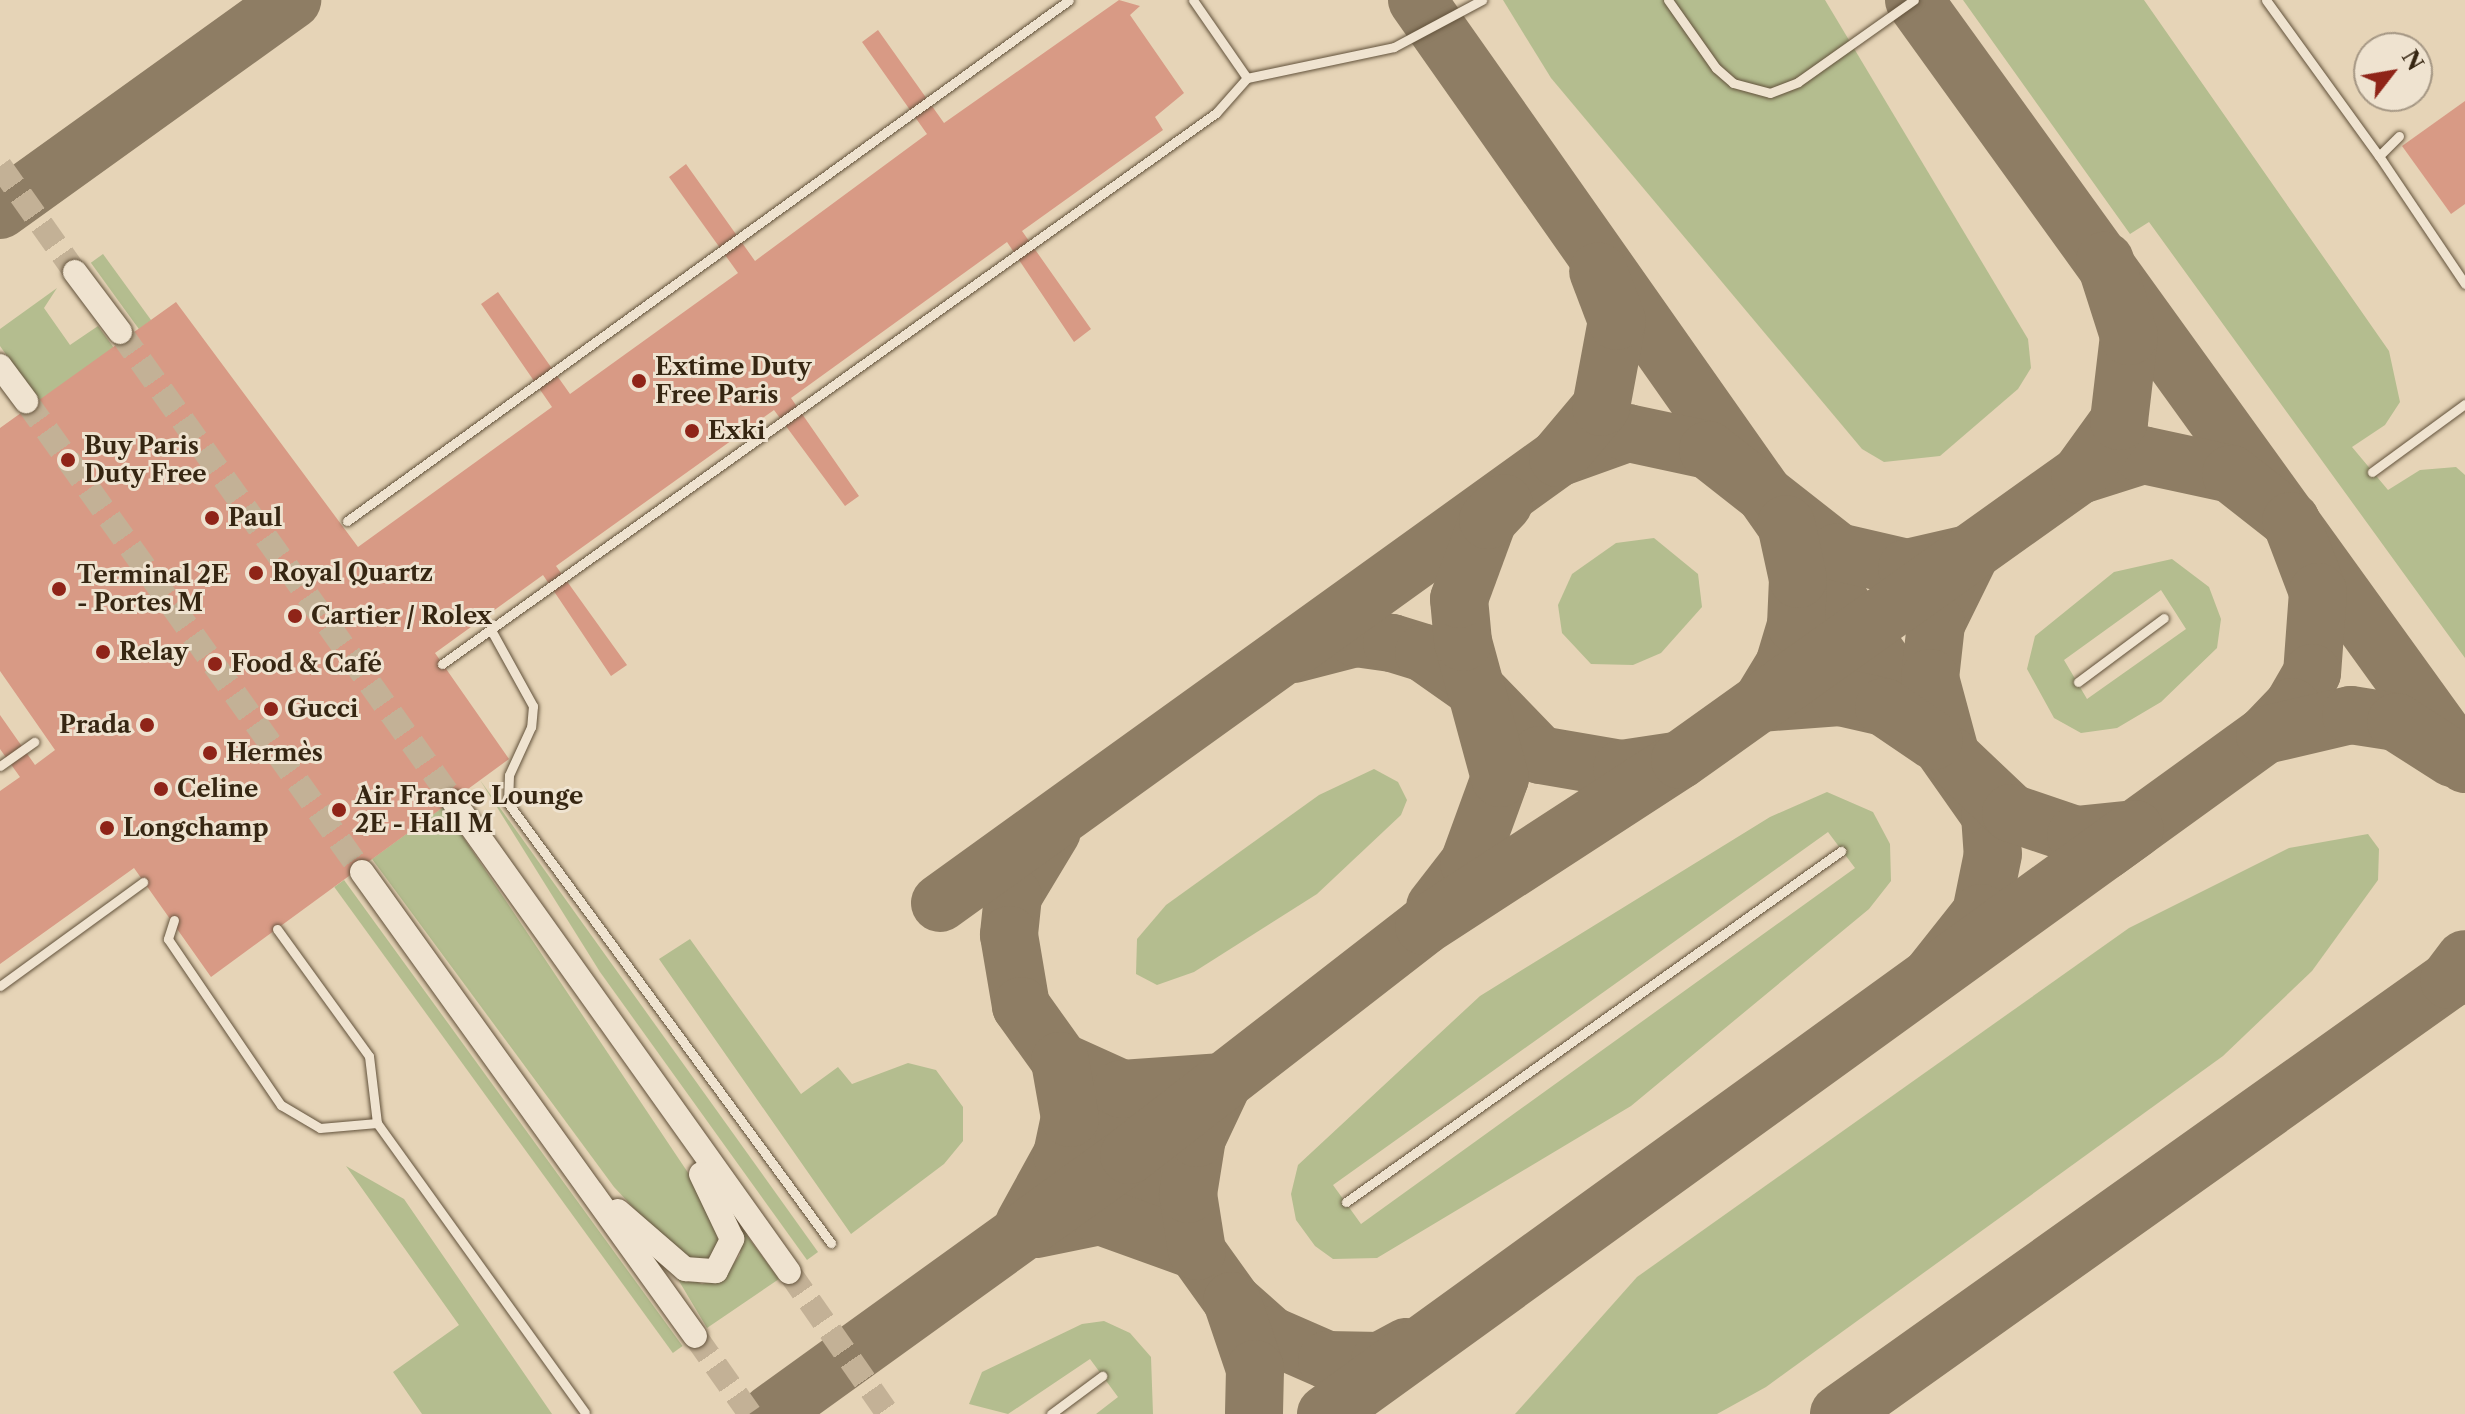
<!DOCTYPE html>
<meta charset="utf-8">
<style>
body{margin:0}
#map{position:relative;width:2465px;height:1414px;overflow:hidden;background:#e6d4b7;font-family:"Libre Caslon Text",serif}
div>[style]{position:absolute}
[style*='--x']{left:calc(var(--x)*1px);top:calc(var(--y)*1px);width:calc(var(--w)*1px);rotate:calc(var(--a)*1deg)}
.green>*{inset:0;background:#b4bd8f;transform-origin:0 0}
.taxiway>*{height:58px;margin:-29px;padding:0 29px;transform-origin:29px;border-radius:29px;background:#8e7d64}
.building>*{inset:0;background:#d89a85}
.secondary-tunnel>*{height:24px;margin-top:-12px;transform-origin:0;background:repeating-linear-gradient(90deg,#c3b196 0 24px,transparent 0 36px)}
.roads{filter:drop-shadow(0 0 2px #62523b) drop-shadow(0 0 2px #62523b)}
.lane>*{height:9px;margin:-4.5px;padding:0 4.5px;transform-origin:4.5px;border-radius:4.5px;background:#efe3d0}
.secondary>*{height:24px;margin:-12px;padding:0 12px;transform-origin:12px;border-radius:12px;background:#efe3d0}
.dots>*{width:22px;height:22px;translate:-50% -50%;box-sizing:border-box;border:4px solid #efe3d0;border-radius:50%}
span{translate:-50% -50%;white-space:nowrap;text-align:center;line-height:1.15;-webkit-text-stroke:6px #efe3d0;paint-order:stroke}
.poi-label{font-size:24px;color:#362612;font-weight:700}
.left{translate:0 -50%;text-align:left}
.right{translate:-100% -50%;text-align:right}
.north{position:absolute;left:2353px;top:32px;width:80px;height:80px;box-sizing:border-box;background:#efe3d0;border:2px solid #a59784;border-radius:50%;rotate:59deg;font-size:22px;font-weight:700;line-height:32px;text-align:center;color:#362612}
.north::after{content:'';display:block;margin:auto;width:28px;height:36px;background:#8f2418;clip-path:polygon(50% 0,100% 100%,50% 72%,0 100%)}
</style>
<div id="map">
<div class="green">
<i style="clip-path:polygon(1503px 0,1825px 0,2028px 339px,2031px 368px,2018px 389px,1940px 456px,1884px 462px,1862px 449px,1551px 78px)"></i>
<i style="clip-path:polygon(1963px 0,2144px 0,2389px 351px,2400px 402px,2385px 425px,2352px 447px,2388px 490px,2420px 470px,2456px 467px,2465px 475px,2465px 658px,2149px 222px,2130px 234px)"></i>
<i style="left:103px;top:254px;width:82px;height:15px;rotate:54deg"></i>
<i style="clip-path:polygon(57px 288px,44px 308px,70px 345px,98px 326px,114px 348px,39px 401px,0 346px,0 329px)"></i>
<i style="clip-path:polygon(1654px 538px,1698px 574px,1702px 607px,1661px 653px,1633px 665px,1591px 664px,1562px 633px,1558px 605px,1572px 574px,1616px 543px)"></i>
<i style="clip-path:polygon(evenodd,2172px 559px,2209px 587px,2221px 619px,2217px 648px,2161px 702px,2117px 728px,2081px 733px,2054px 718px,2027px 669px,2035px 636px,2114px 572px,2172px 559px,2161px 590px,2186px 629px,2087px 699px,2064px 660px,2161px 590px)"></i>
<i style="clip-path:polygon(1374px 769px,1398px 782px,1407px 800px,1401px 815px,1317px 894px,1194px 972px,1157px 985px,1136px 974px,1137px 939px,1166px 905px,1319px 795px)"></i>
<i style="clip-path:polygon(480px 780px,818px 1252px,807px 1260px,600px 972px)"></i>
<i style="clip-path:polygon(evenodd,1827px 792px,1873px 812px,1890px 844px,1891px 881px,1869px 909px,1631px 1106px,1377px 1258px,1333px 1259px,1315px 1246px,1296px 1220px,1291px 1194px,1298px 1165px,1480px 996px,1770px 817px,1827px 792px,1828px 832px,1855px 868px,1361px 1224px,1333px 1185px,1828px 832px)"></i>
<i style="clip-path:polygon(443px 807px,709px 1204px,721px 1253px,703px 1265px,672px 1249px,614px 1187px,372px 859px)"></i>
<i style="clip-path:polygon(2368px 834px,2379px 849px,2378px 880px,2312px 971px,2223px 1056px,1766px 1387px,1717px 1414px,1515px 1414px,1637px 1277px,2129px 928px,2289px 848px)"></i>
<i style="left:344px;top:880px;width:576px;height:12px;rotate:54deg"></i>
<i style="clip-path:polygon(690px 939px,801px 1094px,838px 1067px,852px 1084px,908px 1063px,936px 1070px,963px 1107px,963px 1141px,944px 1164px,851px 1234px,659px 959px)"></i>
<i style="clip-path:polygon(346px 1166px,404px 1199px,552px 1414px,422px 1414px,393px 1372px,459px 1325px)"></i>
<i style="clip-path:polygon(742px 1229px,779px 1279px,707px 1328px,673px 1271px,702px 1284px,723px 1278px,740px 1255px)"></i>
<i style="clip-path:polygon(1104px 1321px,1130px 1333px,1151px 1357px,1153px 1414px,1096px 1414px,1118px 1397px,1090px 1359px,1008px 1414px,969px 1404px,982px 1372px,1082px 1324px)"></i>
</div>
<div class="taxiway">
<i style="--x:1417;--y:0;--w:996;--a:54.89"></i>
<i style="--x:1990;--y:815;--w:39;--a:86"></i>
<i style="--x:1993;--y:854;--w:60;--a:101.5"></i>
<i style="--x:1981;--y:913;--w:80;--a:128.4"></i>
<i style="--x:1914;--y:0;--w:942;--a:54.2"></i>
<i style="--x:0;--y:210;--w:360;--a:-35.7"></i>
<i style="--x:1558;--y:458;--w:74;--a:-19.7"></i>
<i style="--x:1628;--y:433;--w:82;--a:12"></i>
<i style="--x:1708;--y:450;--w:165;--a:38.1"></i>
<i style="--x:1838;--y:552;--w:71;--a:13.1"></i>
<i style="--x:1907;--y:568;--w:58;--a:-12.8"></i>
<i style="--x:2080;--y:475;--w:66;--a:-17.6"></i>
<i style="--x:2143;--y:455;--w:90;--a:12.2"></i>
<i style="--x:2231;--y:474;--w:76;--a:38.1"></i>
<i style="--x:2291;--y:521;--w:76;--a:69.2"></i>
<i style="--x:2318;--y:592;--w:81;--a:94.2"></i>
<i style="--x:2312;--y:673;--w:39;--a:120"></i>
<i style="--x:2292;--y:707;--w:39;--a:134"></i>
<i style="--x:2265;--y:735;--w:198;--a:144.1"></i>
<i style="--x:1969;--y:557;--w:75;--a:116.2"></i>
<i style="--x:1936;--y:624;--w:54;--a:96.3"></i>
<i style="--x:1930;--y:678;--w:81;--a:74.9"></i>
<i style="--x:1951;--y:756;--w:83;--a:43.5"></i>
<i style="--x:2011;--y:813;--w:69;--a:18.7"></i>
<i style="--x:2076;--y:835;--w:59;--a:-5.8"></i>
<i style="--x:1294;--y:654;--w:64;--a:-14.5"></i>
<i style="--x:1356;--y:638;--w:36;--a:8"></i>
<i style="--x:1392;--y:643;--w:34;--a:17"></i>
<i style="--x:1424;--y:653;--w:66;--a:35.1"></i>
<i style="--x:1478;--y:691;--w:89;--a:45.9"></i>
<i style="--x:1540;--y:755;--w:83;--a:9.7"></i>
<i style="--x:1622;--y:769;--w:54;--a:-8.6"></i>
<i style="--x:1762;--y:701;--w:42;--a:-58.6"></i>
<i style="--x:1784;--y:665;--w:42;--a:-73.3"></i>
<i style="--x:1796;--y:625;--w:46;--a:-87.5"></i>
<i style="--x:1798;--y:579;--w:56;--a:-102.3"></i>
<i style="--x:1760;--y:703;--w:80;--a:-4.3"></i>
<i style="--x:1840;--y:697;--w:45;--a:12.8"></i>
<i style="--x:1884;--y:707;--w:60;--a:34.2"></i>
<i style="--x:2265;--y:735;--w:88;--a:-13.1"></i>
<i style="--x:2351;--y:715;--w:46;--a:8.8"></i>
<i style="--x:2396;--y:722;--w:67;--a:32.7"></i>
<i style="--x:1052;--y:831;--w:76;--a:121"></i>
<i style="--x:1013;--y:896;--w:39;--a:96"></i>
<i style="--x:1009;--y:935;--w:72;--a:80.4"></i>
<i style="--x:1021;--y:1006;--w:363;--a:54.4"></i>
<i style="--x:1232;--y:1301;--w:51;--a:41.8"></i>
<i style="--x:1270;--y:1335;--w:62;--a:23.7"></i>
<i style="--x:1327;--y:1360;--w:53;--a:1.1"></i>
<i style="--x:1380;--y:1361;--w:30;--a:-28"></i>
<i style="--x:940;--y:903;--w:762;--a:-35.76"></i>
<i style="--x:1558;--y:458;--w:67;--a:-49.9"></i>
<i style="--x:1601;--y:407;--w:87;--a:-79.5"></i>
<i style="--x:1617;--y:321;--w:53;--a:-110.8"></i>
<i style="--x:1435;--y:907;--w:56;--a:-52.3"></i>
<i style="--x:1469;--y:863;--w:90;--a:-70"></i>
<i style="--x:1500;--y:778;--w:141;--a:-105.2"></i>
<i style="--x:1463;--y:642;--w:43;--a:-95.3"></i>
<i style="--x:1459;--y:599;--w:84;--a:-69.8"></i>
<i style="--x:1488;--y:520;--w:23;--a:-47"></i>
<i style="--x:1060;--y:1061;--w:68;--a:24.3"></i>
<i style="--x:1122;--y:1089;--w:101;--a:-4"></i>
<i style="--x:1024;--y:1224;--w:79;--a:-61.2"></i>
<i style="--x:1062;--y:1155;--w:38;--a:-78"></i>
<i style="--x:1070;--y:1118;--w:58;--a:-100"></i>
<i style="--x:1036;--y:1229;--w:65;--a:-11.5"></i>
<i style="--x:1100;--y:1216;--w:103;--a:19.8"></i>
<i style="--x:1197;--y:1251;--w:58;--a:-99"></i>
<i style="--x:1188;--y:1194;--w:57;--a:-80.9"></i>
<i style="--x:1197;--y:1138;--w:59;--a:-64.7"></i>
<i style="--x:1232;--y:1301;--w:72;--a:71.3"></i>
<i style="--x:1255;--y:1369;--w:45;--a:91.3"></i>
<i style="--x:770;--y:1414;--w:443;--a:-35.8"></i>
<i style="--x:1129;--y:1155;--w:373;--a:-37.8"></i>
<i style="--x:1424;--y:926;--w:305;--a:-33"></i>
<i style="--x:1680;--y:760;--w:491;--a:-35.5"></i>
<i style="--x:2080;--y:475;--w:67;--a:-54.2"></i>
<i style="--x:2119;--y:421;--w:86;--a:-83.3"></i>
<i style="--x:2129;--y:336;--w:79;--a:-107.7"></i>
<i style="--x:1326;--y:1414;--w:998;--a:-35.87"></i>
<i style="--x:1839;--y:1414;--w:749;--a:-35.43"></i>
<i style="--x:2449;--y:980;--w:26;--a:-53"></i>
</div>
<div class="building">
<i style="clip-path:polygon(1119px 0,1140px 6px,1130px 15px,1184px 93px,1155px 117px,1163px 130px,1022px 231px,1091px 329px,1074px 342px,1007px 242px,791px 398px,859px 496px,845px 506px,774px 410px,556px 566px,627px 665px,611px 676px,543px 575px,435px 653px,509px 759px,211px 977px,134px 868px,0 964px,0 791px,20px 777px,0 749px,0 715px,35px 765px,55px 750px,0 671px,0 428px,176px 302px,358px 547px,552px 407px,481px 304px,498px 292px,570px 394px,738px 273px,669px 177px,686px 164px,755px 261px,927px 134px,862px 42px,878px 30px,944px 123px)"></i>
<i style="clip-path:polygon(2465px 101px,2465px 204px,2451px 214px,2402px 146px)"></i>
</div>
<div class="secondary-tunnel">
<i style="--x:0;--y:166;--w:130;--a:54.7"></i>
<i style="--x:120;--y:332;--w:577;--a:54.6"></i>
<i style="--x:26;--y:401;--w:579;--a:54.5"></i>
<i style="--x:789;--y:1272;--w:173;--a:55.1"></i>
<i style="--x:695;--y:1336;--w:95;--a:54.8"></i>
</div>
<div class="roads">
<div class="lane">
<i style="--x:1193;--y:0;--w:95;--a:55.3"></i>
<i style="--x:1668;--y:0;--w:83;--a:54.8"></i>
<i style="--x:1716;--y:68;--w:23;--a:41"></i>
<i style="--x:1733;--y:83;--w:38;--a:15"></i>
<i style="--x:1770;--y:93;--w:30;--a:-21"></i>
<i style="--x:1798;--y:82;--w:142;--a:-35.3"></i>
<i style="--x:2266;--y:0;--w:193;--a:54.1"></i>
<i style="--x:2399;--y:136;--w:28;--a:135"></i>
<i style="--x:2379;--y:156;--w:154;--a:56.1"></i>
<i style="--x:2372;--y:472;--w:115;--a:-36.2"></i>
<i style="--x:347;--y:521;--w:890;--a:-35.81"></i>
<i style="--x:491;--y:630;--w:87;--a:61.1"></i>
<i style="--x:533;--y:706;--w:21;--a:95"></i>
<i style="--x:531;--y:727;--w:53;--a:114.6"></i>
<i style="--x:509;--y:775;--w:28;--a:92"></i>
<i style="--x:508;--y:803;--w:546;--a:53.72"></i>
<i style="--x:442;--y:664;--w:950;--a:-35.45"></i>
<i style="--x:1216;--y:113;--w:47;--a:-48.5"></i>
<i style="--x:1247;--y:78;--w:150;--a:-11.9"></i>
<i style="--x:1394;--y:47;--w:100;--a:-28.1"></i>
<i style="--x:2078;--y:682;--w:107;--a:-36.7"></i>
<i style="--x:0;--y:766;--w:42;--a:-35.2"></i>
<i style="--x:174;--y:920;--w:20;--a:108"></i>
<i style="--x:168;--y:939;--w:201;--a:55.8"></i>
<i style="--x:281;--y:1105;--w:45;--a:30.5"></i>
<i style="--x:320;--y:1128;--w:57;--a:-5"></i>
<i style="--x:277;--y:929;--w:157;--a:54.1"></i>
<i style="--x:369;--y:1056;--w:67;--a:83.2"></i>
<i style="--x:377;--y:1123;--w:356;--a:54.3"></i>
<i style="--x:0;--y:986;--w:177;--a:-36"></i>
<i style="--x:1346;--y:1202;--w:607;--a:-35.34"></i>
<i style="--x:1051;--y:1414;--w:64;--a:-36.7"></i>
</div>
<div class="secondary">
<i style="--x:75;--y:272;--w:75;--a:53.1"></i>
<i style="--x:0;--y:366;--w:44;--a:53.4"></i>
<i style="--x:454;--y:802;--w:577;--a:54.52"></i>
<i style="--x:362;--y:872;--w:571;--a:54.33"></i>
<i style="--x:618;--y:1211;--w:89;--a:40.9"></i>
<i style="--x:685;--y:1269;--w:31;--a:4"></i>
<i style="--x:716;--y:1271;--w:36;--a:-63"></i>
<i style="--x:732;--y:1239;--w:72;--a:-115.5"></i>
</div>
</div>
<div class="dots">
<i style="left:639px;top:381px;background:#8f2418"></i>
<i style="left:692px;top:431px;background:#8f2418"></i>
<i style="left:68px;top:460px;background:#8f2418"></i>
<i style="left:212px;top:518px;background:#8f2418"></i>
<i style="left:256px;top:573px;background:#8f2418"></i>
<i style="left:59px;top:589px;background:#8f2418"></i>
<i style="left:295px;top:616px;background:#8f2418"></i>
<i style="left:103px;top:652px;background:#8f2418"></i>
<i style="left:215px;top:664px;background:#8f2418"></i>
<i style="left:271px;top:709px;background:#8f2418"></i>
<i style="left:147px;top:725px;background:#8f2418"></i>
<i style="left:210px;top:753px;background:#8f2418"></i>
<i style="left:161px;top:789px;background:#8f2418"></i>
<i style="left:339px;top:810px;background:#8f2418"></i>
<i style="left:107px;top:828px;background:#8f2418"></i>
</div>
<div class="poi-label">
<span class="left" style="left:655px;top:381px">Extime Duty<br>Free Paris</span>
<span class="left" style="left:708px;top:431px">Exki</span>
<span class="left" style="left:84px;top:460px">Buy Paris<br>Duty Free</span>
<span class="left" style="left:228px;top:518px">Paul</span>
<span class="left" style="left:272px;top:573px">Royal Quartz</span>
<span class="left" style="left:77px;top:589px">Terminal 2E<br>- Portes M</span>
<span class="left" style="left:311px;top:616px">Cartier / Rolex</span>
<span class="left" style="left:119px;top:652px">Relay</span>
<span class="left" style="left:231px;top:664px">Food &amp; Café</span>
<span class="left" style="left:287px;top:709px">Gucci</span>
<span class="right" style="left:131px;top:725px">Prada</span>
<span class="left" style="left:226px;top:753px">Hermès</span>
<span class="left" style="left:177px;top:789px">Celine</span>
<span class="left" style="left:355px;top:810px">Air France Lounge<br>2E - Hall M</span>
<span class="left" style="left:123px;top:828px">Longchamp</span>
</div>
<div class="north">N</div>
</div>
